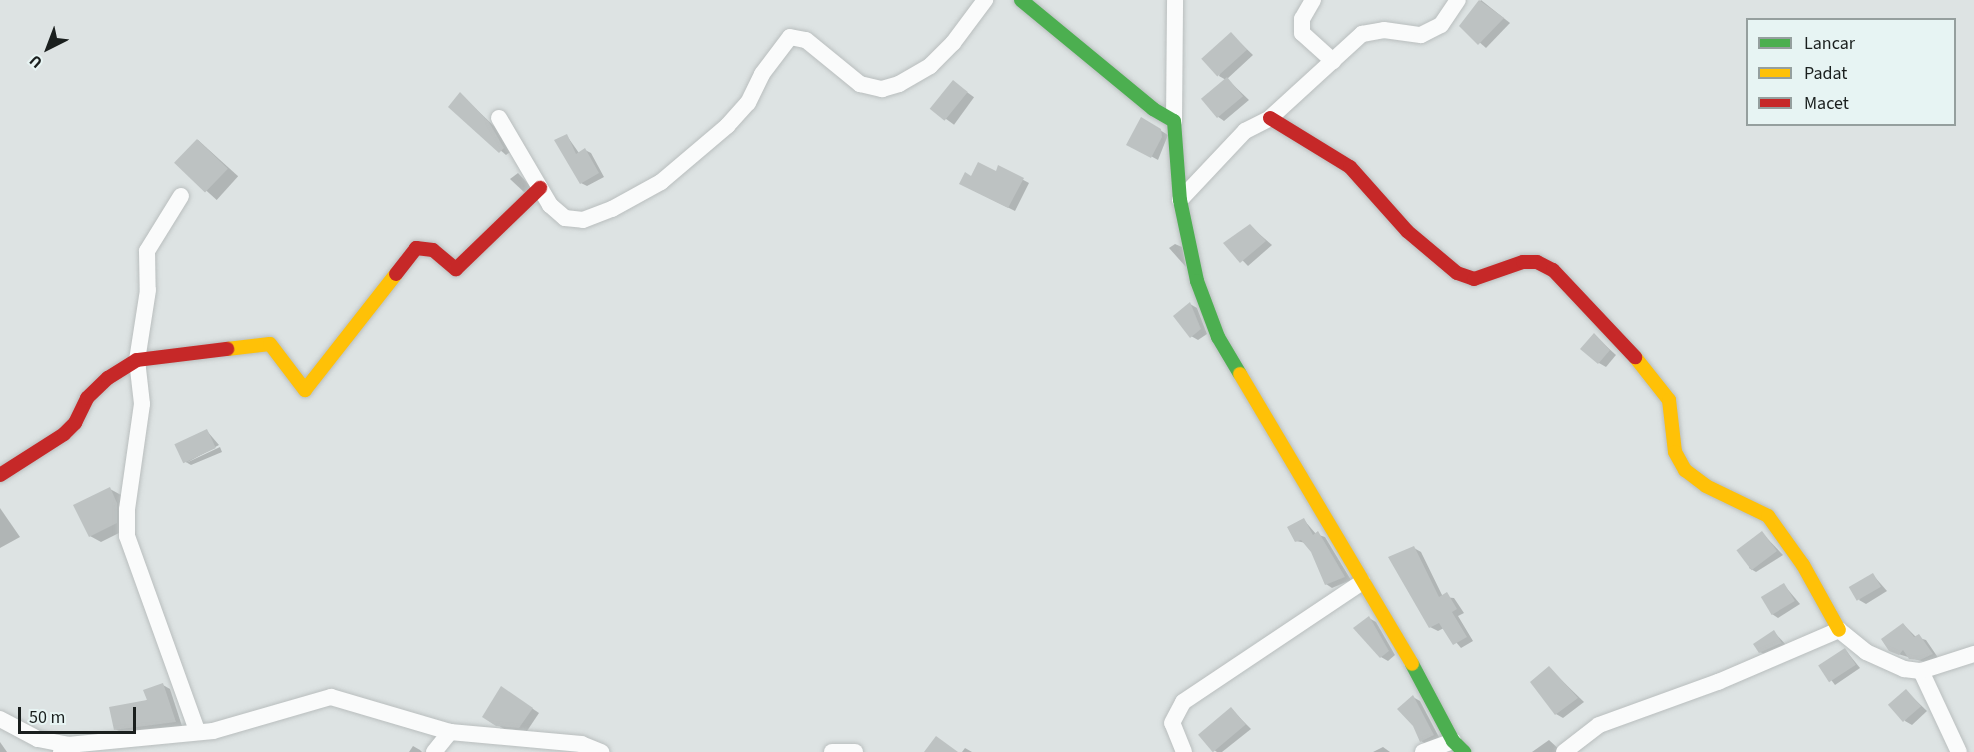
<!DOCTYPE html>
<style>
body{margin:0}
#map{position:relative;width:1974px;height:752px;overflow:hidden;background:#dde3e3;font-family:"Source Sans 3",sans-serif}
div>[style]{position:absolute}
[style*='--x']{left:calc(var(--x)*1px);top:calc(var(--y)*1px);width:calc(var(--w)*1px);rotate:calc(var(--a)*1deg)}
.shadow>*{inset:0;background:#0003;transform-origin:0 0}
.building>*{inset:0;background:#bdc2c2;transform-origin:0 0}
.roads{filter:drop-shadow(0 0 2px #b9bebe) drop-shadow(0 0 2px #b9bebe)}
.street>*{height:16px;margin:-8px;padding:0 8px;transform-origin:8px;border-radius:8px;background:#fafbfb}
.fast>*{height:14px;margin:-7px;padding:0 7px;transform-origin:7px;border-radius:7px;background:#4caf50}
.slow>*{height:14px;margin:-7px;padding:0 7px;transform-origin:7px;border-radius:7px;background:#ffc107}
.jam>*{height:14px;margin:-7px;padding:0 7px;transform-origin:7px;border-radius:7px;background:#c62828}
span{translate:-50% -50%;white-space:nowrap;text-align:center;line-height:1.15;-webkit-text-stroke:6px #e7f4f3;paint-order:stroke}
.legend{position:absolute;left:1746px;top:18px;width:210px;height:108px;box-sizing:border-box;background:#e7f4f3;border:2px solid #959f9e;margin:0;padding:8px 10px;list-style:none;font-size:18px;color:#1a1f1e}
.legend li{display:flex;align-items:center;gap:12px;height:30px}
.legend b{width:30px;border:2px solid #959f9e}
.north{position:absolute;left:18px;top:18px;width:60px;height:60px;-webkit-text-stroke:4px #e7f4f3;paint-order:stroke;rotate:222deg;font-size:16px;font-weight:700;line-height:24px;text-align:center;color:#1a1f1e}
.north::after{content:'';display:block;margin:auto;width:21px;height:27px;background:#1a1f1e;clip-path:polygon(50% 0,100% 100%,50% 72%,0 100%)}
.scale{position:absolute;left:18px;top:707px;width:118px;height:27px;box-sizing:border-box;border:3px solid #1a1f1e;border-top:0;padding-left:8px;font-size:18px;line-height:21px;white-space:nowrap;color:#1a1f1e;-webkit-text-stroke:4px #e7f4f3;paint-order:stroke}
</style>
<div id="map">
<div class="shadow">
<i style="clip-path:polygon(1481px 0,1510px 23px,1486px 48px,1461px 26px)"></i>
<i style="clip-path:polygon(1231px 34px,1253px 55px,1227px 79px,1249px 100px,1224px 121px,1217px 116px,1226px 80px,1219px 76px)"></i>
<i style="left:953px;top:82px;width:26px;height:34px;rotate:36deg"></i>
<i style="clip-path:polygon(460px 94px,495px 127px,510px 152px,506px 155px,450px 107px)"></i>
<i style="clip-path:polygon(1142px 119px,1168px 135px,1158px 160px,1129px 144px)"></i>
<i style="clip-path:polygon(567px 136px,579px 153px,585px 150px,591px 153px,604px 177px,587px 186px,581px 183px)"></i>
<i style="left:198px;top:140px;width:54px;height:32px;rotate:42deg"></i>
<i style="clip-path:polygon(999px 167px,1029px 183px,1015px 211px,967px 187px,972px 178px,996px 173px)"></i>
<i style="clip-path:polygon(518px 173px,532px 188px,526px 194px,510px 179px)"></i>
<i style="clip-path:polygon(1250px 226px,1272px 245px,1248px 266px,1226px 243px)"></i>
<i style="clip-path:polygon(1175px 244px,1182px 247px,1186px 267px,1169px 248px)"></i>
<i style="clip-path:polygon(1190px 304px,1197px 308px,1207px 334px,1198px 340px,1191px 336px)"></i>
<i style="clip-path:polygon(1594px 335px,1616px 355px,1606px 367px,1599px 363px)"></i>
<i style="clip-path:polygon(207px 431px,219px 445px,186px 463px,220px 447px,222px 452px,191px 465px,184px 461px)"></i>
<i style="clip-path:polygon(110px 489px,121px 495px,128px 510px,127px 529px,101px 542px,90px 536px)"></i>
<i style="clip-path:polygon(0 508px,20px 537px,0 548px)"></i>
<i style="clip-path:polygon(1304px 520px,1316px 534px,1325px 537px,1351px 580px,1332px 588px,1326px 584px,1313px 551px,1306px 543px,1296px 541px)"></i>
<i style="clip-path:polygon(1762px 533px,1783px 555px,1756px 572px,1749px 568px)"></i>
<i style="clip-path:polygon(1414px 548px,1421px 552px,1443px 597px,1454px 598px,1464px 613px,1458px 616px,1473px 641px,1461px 648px,1444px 628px,1438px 631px,1430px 627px)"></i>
<i style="clip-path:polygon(1873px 575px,1887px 591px,1866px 604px,1859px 600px)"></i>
<i style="clip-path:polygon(1784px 585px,1800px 604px,1778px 618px,1772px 614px)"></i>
<i style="clip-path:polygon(1369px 618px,1376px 622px,1395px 655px,1388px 661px,1381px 657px)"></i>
<i style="clip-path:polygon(1903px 624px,1916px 637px,1926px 640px,1939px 659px,1928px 663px,1898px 654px)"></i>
<i style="clip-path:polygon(1774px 632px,1788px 647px,1768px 656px,1760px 652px)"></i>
<i style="clip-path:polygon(1847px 652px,1860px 668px,1835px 685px,1820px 665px)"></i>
<i style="clip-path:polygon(1549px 668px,1584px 702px,1563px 718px,1556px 714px)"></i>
<i style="clip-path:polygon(163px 685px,170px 689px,182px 726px,123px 733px,115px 729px)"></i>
<i style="clip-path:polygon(1906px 691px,1927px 711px,1912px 725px,1905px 721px)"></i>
<i style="clip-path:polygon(508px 692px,539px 713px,527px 731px,504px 729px,484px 716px)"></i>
<i style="clip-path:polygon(1413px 697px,1420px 701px,1440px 739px,1428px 745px,1421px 741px)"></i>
<i style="clip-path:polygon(1231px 709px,1251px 729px,1222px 752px,1217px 752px,1214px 750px)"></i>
<i style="clip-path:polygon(1549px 740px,1562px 752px,1532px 752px)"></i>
<i style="clip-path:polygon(0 742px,7px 752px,0 752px)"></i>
<i style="clip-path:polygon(413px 746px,420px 750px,422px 752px,409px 752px)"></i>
<i style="clip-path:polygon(1383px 747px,1390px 752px,1373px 752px)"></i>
<i style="clip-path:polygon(965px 748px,972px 752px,962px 752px)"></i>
</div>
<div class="building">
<i style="clip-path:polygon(1479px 0,1504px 18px,1478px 45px,1459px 26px)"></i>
<i style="left:1231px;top:32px;width:24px;height:40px;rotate:48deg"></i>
<i style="left:1227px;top:77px;width:25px;height:34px;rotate:50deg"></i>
<i style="left:953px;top:80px;width:19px;height:37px;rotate:39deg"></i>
<i style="clip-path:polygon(460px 92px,489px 122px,504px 148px,499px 153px,448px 107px)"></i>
<i style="clip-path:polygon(1141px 117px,1161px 129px,1162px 137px,1151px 158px,1126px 145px)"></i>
<i style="clip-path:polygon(567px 134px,576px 154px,585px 148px,599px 173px,580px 184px,554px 140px)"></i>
<i style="left:197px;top:139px;width:43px;height:33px;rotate:44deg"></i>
<i style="clip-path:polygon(978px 162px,996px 171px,998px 165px,1024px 178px,1008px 208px,959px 184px,965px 172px,971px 176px)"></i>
<i style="clip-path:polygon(1250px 224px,1266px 241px,1240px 263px,1223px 243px)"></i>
<i style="clip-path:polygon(1190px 302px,1201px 329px,1190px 338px,1173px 316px)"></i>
<i style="clip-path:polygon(1594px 333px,1610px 350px,1598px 364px,1580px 349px)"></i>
<i style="left:207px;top:429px;width:21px;height:36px;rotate:65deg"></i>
<i style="clip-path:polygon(110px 487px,117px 503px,117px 523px,89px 537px,73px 505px)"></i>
<i style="clip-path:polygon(1304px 518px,1313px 535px,1318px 531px,1345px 577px,1325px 585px,1311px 552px,1301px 540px,1295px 542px,1287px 527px)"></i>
<i style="left:1762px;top:531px;width:25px;height:32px;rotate:53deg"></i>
<i style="clip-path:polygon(1414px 546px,1439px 597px,1447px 592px,1457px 609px,1452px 612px,1467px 637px,1453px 645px,1439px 623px,1429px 628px,1388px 557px)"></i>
<i style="left:1873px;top:573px;width:16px;height:28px;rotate:60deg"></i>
<i style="left:1784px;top:583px;width:21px;height:27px;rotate:59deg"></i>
<i style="clip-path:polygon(1369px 616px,1389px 651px,1380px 658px,1353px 628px)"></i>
<i style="clip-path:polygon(1903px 623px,1914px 637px,1919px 634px,1933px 654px,1920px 660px,1909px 659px,1903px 650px,1899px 655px,1889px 651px,1881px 639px)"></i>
<i style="clip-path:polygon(1774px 630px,1782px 643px,1759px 653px,1753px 644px)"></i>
<i style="left:1845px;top:648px;width:20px;height:32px;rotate:57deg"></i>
<i style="clip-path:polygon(1549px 666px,1578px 698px,1555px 715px,1530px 682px)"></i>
<i style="clip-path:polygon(163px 683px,176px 722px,114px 730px,109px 707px,147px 700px,143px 690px)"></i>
<i style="clip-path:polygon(501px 686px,533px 708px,519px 728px,496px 726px,482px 717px)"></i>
<i style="left:1906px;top:689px;width:23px;height:24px;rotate:49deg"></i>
<i style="clip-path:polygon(1413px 695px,1434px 735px,1420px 742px,1413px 726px,1397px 709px)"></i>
<i style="left:1231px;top:707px;width:23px;height:43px;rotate:50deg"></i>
<i style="clip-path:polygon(936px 736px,958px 752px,924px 752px)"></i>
</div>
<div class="roads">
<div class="street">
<i style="--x:1313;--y:0;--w:22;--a:120"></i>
<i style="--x:1302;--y:19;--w:14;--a:90"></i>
<i style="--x:1302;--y:33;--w:42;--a:42.1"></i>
<i style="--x:499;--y:118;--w:101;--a:59.6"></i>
<i style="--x:550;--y:205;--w:20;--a:41"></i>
<i style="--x:565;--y:218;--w:18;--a:6"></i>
<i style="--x:583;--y:220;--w:31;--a:-21"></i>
<i style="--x:612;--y:209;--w:56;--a:-28.9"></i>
<i style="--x:661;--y:182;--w:87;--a:-40.3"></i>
<i style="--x:727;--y:126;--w:31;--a:-48"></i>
<i style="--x:748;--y:103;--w:32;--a:-64"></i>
<i style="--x:762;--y:74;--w:46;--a:-52.9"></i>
<i style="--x:790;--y:37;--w:16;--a:11"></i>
<i style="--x:806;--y:40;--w:70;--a:39.2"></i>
<i style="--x:860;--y:84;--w:23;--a:13"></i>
<i style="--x:882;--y:89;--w:18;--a:-16"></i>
<i style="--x:899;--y:84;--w:36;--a:-30"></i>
<i style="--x:930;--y:66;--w:33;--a:-45"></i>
<i style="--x:953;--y:43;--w:54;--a:-53.3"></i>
<i style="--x:1174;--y:121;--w:121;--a:-89.5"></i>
<i style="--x:181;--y:196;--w:65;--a:121.7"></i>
<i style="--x:147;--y:251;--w:39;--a:89"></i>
<i style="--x:148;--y:290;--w:71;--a:98.9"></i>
<i style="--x:137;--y:360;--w:44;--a:83.5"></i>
<i style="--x:142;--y:404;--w:107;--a:98.1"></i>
<i style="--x:127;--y:510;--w:26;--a:90"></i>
<i style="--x:127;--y:536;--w:206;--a:70.2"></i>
<i style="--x:1180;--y:200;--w:95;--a:-46.7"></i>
<i style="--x:1245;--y:131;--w:28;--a:-27"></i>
<i style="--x:1270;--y:118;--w:125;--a:-42.4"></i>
<i style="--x:1362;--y:34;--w:22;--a:-10"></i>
<i style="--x:1384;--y:30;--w:37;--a:8"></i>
<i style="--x:1421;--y:35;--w:22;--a:-27"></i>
<i style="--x:1441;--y:25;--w:30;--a:-56"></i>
<i style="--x:1921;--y:671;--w:89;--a:64.9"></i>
<i style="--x:0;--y:719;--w:43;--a:27.8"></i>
<i style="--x:38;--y:739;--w:31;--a:11"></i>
<i style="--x:61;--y:752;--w:10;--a:-45"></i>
<i style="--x:68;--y:745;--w:146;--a:-5.5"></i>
<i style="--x:213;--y:731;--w:123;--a:-16.1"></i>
<i style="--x:331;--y:697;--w:124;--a:16.4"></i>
<i style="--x:450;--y:732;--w:132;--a:5.2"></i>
<i style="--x:581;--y:744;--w:22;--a:22"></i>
<i style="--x:434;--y:752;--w:26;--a:-51"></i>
<i style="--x:832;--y:752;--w:23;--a:0"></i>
<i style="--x:1184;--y:752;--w:31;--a:-112"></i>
<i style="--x:1172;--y:723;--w:24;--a:-62"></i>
<i style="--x:1183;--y:702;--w:216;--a:-33.8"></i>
<i style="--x:1423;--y:752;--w:32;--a:-20"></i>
<i style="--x:1564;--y:752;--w:44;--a:-37.6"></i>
<i style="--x:1599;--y:725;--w:127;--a:-19.9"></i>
<i style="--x:1718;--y:682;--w:132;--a:-23.3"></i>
<i style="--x:1839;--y:630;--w:35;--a:39"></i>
<i style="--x:1866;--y:652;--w:42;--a:24.1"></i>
<i style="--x:1904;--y:669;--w:17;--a:7"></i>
<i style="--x:1921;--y:671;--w:56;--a:-17.8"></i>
</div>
<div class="fast">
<i style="--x:1021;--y:0;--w:171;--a:39.5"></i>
<i style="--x:1153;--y:109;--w:24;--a:30"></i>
<i style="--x:1174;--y:121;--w:79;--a:85.7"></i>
<i style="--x:1180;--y:200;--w:83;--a:78.1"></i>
<i style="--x:1197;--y:281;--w:60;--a:69.4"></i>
<i style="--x:1218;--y:337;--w:43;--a:59.3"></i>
<i style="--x:1412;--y:664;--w:87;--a:62"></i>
<i style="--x:1453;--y:741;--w:16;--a:45"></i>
</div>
<div class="slow">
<i style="--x:227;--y:349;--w:43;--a:-6.6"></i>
<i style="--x:270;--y:344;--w:58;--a:52.7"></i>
<i style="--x:305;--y:390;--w:147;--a:-51.9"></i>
<i style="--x:1635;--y:357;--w:55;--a:51.7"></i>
<i style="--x:1669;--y:400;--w:52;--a:83.4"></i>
<i style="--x:1675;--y:452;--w:21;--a:61"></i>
<i style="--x:1685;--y:470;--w:26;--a:37"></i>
<i style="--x:1706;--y:486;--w:69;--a:25.8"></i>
<i style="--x:1768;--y:516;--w:60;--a:54.5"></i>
<i style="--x:1803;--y:565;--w:74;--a:61"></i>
<i style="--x:1240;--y:374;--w:337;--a:59.3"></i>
</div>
<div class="jam">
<i style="--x:1270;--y:118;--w:94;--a:31.5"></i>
<i style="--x:1350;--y:167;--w:86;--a:48.3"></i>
<i style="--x:1407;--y:231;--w:65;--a:40"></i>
<i style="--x:1457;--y:273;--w:18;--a:19"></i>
<i style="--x:1474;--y:279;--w:52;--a:-19.1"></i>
<i style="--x:1523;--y:262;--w:14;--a:0"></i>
<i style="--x:1537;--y:262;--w:18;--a:27"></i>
<i style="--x:1553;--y:270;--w:120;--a:46.7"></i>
<i style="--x:396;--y:274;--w:33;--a:-52"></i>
<i style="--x:416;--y:248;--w:17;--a:7"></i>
<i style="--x:433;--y:250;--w:30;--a:40"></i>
<i style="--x:456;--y:269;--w:117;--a:-44"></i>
<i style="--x:0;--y:475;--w:76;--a:-32.6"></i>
<i style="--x:64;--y:434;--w:16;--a:-45"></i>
<i style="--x:75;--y:423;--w:28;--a:-64"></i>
<i style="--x:87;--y:398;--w:29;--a:-44"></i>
<i style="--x:108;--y:378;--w:34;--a:-32"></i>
<i style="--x:137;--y:360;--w:91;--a:-7"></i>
</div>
</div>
<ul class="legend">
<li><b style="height:8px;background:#4caf50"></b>Lancar</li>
<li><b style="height:8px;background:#ffc107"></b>Padat</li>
<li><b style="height:8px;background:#c62828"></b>Macet</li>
</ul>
<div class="north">U</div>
<div class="scale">50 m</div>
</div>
